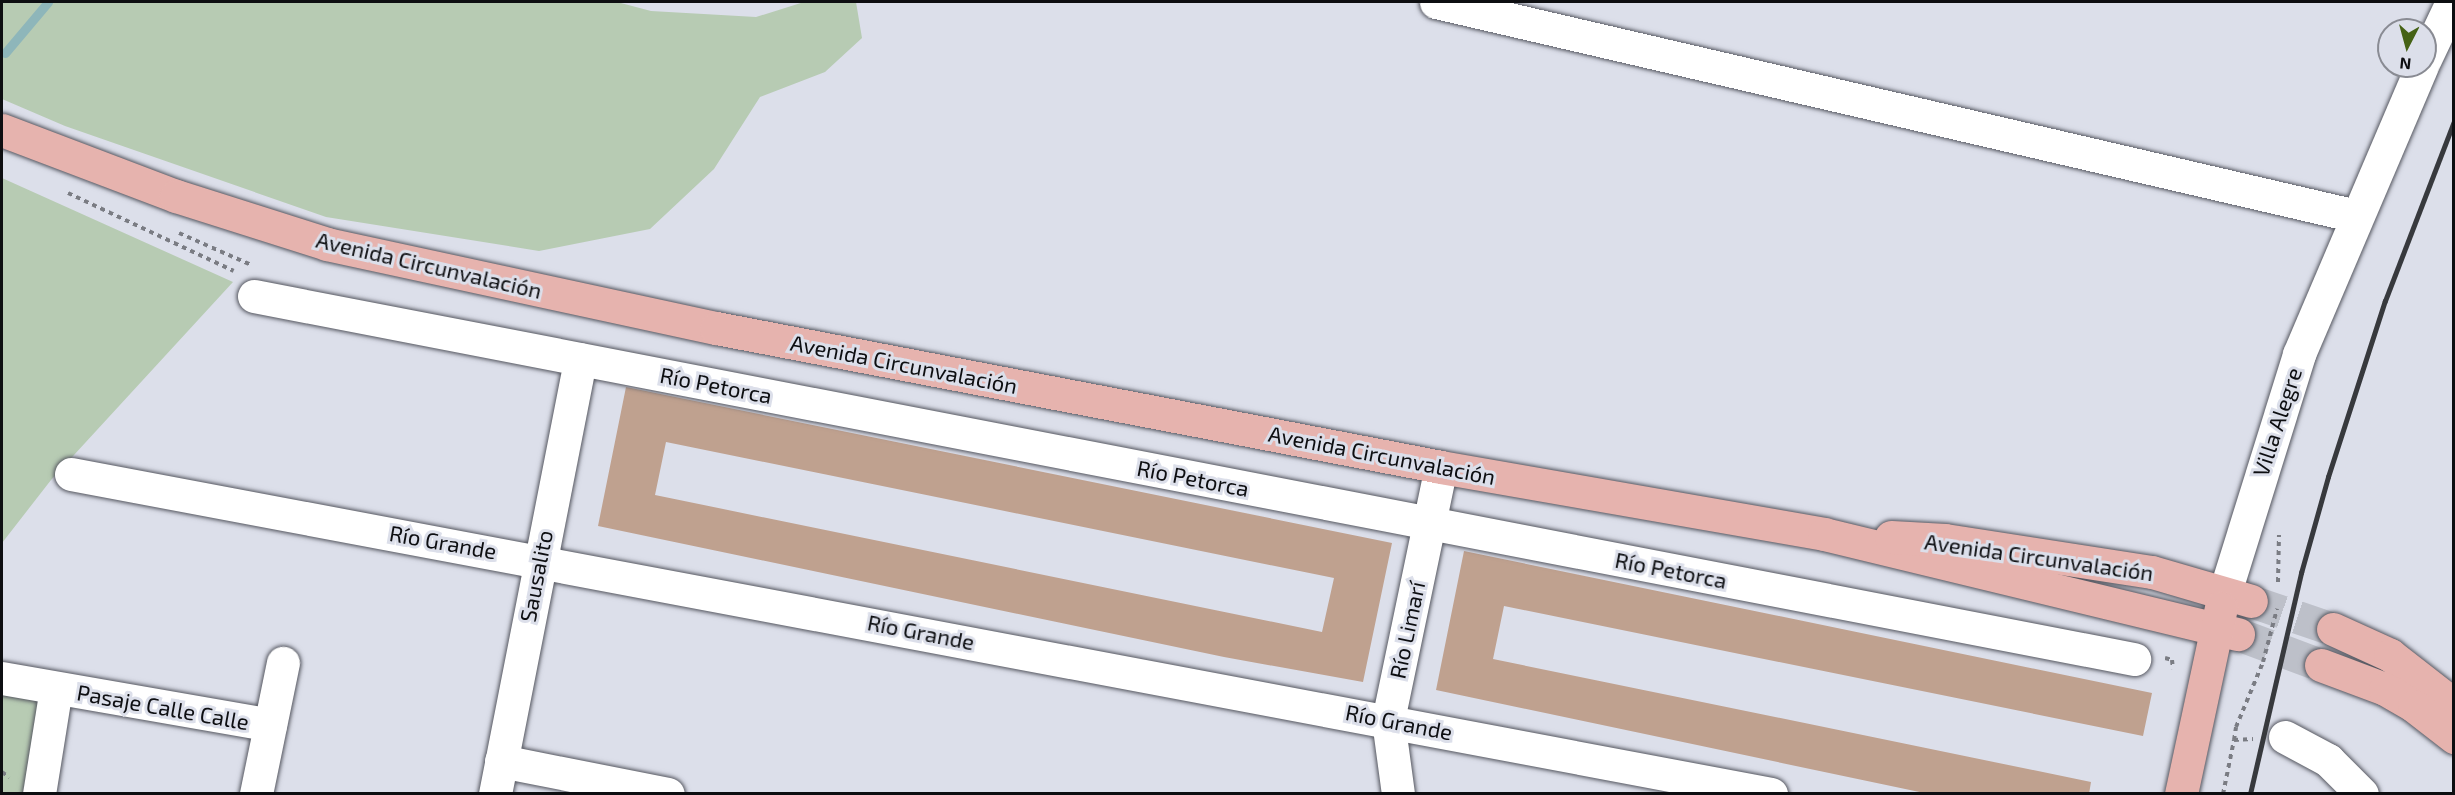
<!DOCTYPE html>
<meta charset="utf-8">
<style>
body{margin:0}
#map{position:relative;width:2455px;height:795px;overflow:hidden;background:#dcdfea;font-family:"Exo 2",sans-serif}
div>[style]{position:absolute}
[style*='--x']{left:calc(var(--x)*1px);top:calc(var(--y)*1px);width:calc(var(--w)*1px);rotate:calc(var(--a)*1deg)}
.green>*{inset:0;background:#b7cbb3}
.stream>*{height:9px;margin:-4.5px;padding:0 4.5px;transform-origin:4.5px;border-radius:4.5px;background:#8eb6ba}
.building>*{inset:0;background:#bfa18f}
.major-tunnel>*{height:33px;margin-top:-16.5px;transform-origin:0;background:repeating-linear-gradient(90deg,#bdc0c9 0 33px,transparent 0 49px)}
.path>*{height:4px;margin-top:-2px;transform-origin:0;background:repeating-linear-gradient(90deg,#7a7c83 0 4.5px,transparent 0 9px)}
.roads{filter:drop-shadow(0 0 2px #555760) drop-shadow(0 0 2px #555760)}
.minor>*{height:33px;margin:-16.5px;padding:0 16.5px;transform-origin:16.5px;border-radius:16.5px;background:#fff}
.major>*{height:33px;margin:-16.5px;padding:0 16.5px;transform-origin:16.5px;border-radius:16.5px;background:#e6b3ae}
.rail>*{height:4.5px;margin:-2.25px;padding:0 2.25px;transform-origin:2.25px;border-radius:2.25px;background:#37393d}
.path-bridge>*{height:4px;margin-top:-2px;transform-origin:0;background:repeating-linear-gradient(90deg,#7a7c83 0 4.5px,transparent 0 9px)}
span{translate:-50% -50%;white-space:nowrap;text-align:center;line-height:1.15;-webkit-text-stroke:6px #dcdfea;paint-order:stroke}
.street-label{font-size:22px;color:#0d0e11}
.frame{position:absolute;inset:0;border:3px solid #0d0e11;pointer-events:none}
.north{position:absolute;left:2377px;top:18px;width:60px;height:60px;box-sizing:border-box;background:#dcdfea;border:2px solid #898b93;border-radius:50%;rotate:186deg;font-size:16px;font-weight:700;line-height:24px;text-align:center;color:#0d0e11}
.north::after{content:'';display:block;margin:auto;width:21px;height:27px;background:#456215;clip-path:polygon(50% 0,100% 100%,50% 72%,0 100%)}
</style>
<div id="map">
<div class="green">
<i style="clip-path:polygon(2px 2px,617px 2px,651px 11px,756px 17px,804px 2px,856px 2px,862px 38px,825px 72px,760px 97px,714px 169px,650px 229px,539px 251px,326px 217px,65px 126px,2px 99px)"></i>
<i style="clip-path:polygon(2px 178px,233px 282px,51px 480px,2px 543px)"></i>
<i style="clip-path:polygon(2px 692px,39px 699px,26px 793px,2px 793px)"></i>
</div>
<div class="stream">
<i style="--x:5;--y:53;--w:67;--a:-49.9"></i>
</div>
<div class="building">
<i style="clip-path:polygon(evenodd,626px 387px,1392px 543px,1363px 682px,1224px 657px,598px 526px,626px 387px,666px 442px,1334px 578px,1322px 632px,655px 495px,666px 442px)"></i>
<i style="clip-path:polygon(1464px 551px,2152px 693px,2143px 736px,1504px 606px,1493px 659px,2091px 782px,2089px 794px,1929px 794px,1436px 690px)"></i>
</div>
<div class="major-tunnel">
<i style="--x:2251;--y:601;--w:87;--a:18.9"></i>
<i style="--x:2238;--y:634;--w:89;--a:20.5"></i>
</div>
<div class="path">
<i style="--x:68;--y:193;--w:183;--a:25.2"></i>
<i style="--x:179;--y:233;--w:77;--a:23.9"></i>
<i style="--x:2278;--y:582;--w:47;--a:-88.8"></i>
<i style="--x:2165;--y:658;--w:7;--a:16"></i>
<i style="--x:2172;--y:660;--w:9;--a:84"></i>
<i style="--x:2234;--y:740;--w:13;--a:-81"></i>
<i style="--x:2236;--y:727;--w:70;--a:-67.4"></i>
<i style="--x:2;--y:772;--w:9;--a:36"></i>
<i style="--x:2223;--y:794;--w:55;--a:-78.5"></i>
<i style="--x:2234;--y:740;--w:19;--a:-3"></i>
</div>
<div class="roads">
<div class="minor">
<i style="--x:1436;--y:2;--w:945;--a:13.09"></i>
<i style="--x:2425;--y:59;--w:63;--a:-64.7"></i>
<i style="--x:254;--y:296;--w:1915;--a:10.93"></i>
<i style="--x:71;--y:474;--w:1730;--a:10.66"></i>
<i style="--x:2225;--y:592;--w:249;--a:-72.7"></i>
<i style="--x:2299;--y:354;--w:313;--a:-66.9"></i>
<i style="--x:2;--y:678;--w:272;--a:9.9"></i>
<i style="--x:2285;--y:737;--w:49;--a:28.1"></i>
<i style="--x:2328;--y:760;--w:48;--a:45"></i>
<i style="--x:501;--y:761;--w:170;--a:11.2"></i>
<i style="--x:39;--y:794;--w:107;--a:-80.9"></i>
<i style="--x:256;--y:794;--w:134;--a:-78.4"></i>
<i style="--x:495;--y:794;--w:443;--a:-78.9"></i>
<i style="--x:1398;--y:794;--w:75;--a:-97.7"></i>
<i style="--x:1388;--y:720;--w:258;--a:-78.2"></i>
</div>
<div class="major">
<i style="--x:2;--y:130;--w:186;--a:20.8"></i>
<i style="--x:176;--y:196;--w:158;--a:17.6"></i>
<i style="--x:327;--y:244;--w:398;--a:12.2"></i>
<i style="--x:716;--y:328;--w:738;--a:10.85"></i>
<i style="--x:1441;--y:467;--w:389;--a:9.9"></i>
<i style="--x:1824;--y:534;--w:426;--a:13.6"></i>
<i style="--x:1891;--y:537;--w:54;--a:3.2"></i>
<i style="--x:1945;--y:540;--w:209;--a:8.8"></i>
<i style="--x:2152;--y:572;--w:103;--a:16.3"></i>
<i style="--x:2333;--y:629;--w:63;--a:24.5"></i>
<i style="--x:2390;--y:655;--w:81;--a:38"></i>
<i style="--x:2321;--y:665;--w:68;--a:20.6"></i>
<i style="--x:2385;--y:689;--w:34;--a:30"></i>
<i style="--x:2414;--y:706;--w:51;--a:37.8"></i>
<i style="--x:2181;--y:794;--w:190;--a:-77.9"></i>
</div>
</div>
<div class="rail">
<i style="--x:2250;--y:794;--w:227;--a:-77"></i>
<i style="--x:2301;--y:573;--w:100;--a:-74.3"></i>
<i style="--x:2328;--y:477;--w:185;--a:-72.1"></i>
<i style="--x:2385;--y:301;--w:193;--a:-69"></i>
</div>
<div class="path-bridge">
<i style="--x:2263;--y:662;--w:55;--a:-75.2"></i>
</div>
<div class="street-label">
<span style="left:429px;top:265px;rotate:13deg">Avenida Circunvalación</span>
<span style="left:904px;top:364px;rotate:11deg">Avenida Circunvalación</span>
<span style="left:716px;top:385px;rotate:11deg">Río Petorca</span>
<span style="left:2277px;top:422px;rotate:-72deg">Villa Alegre</span>
<span style="left:1382px;top:455px;rotate:11deg">Avenida Circunvalación</span>
<span style="left:1193px;top:478px;rotate:11deg">Río Petorca</span>
<span style="left:443px;top:542px;rotate:10deg">Río Grande</span>
<span style="left:2039px;top:557px;rotate:8deg">Avenida Circunvalación</span>
<span style="left:1671px;top:570px;rotate:11deg">Río Petorca</span>
<span style="left:536px;top:576px;rotate:-79deg">Sausalito</span>
<span style="left:1407px;top:630px;rotate:-78deg">Río Limarí</span>
<span style="left:921px;top:632px;rotate:11deg">Río Grande</span>
<span style="left:163px;top:707px;rotate:10deg">Pasaje Calle Calle</span>
<span style="left:1399px;top:722px;rotate:11deg">Río Grande</span>
</div>
<div class="frame"></div>
<div class="north">N</div>
</div>
